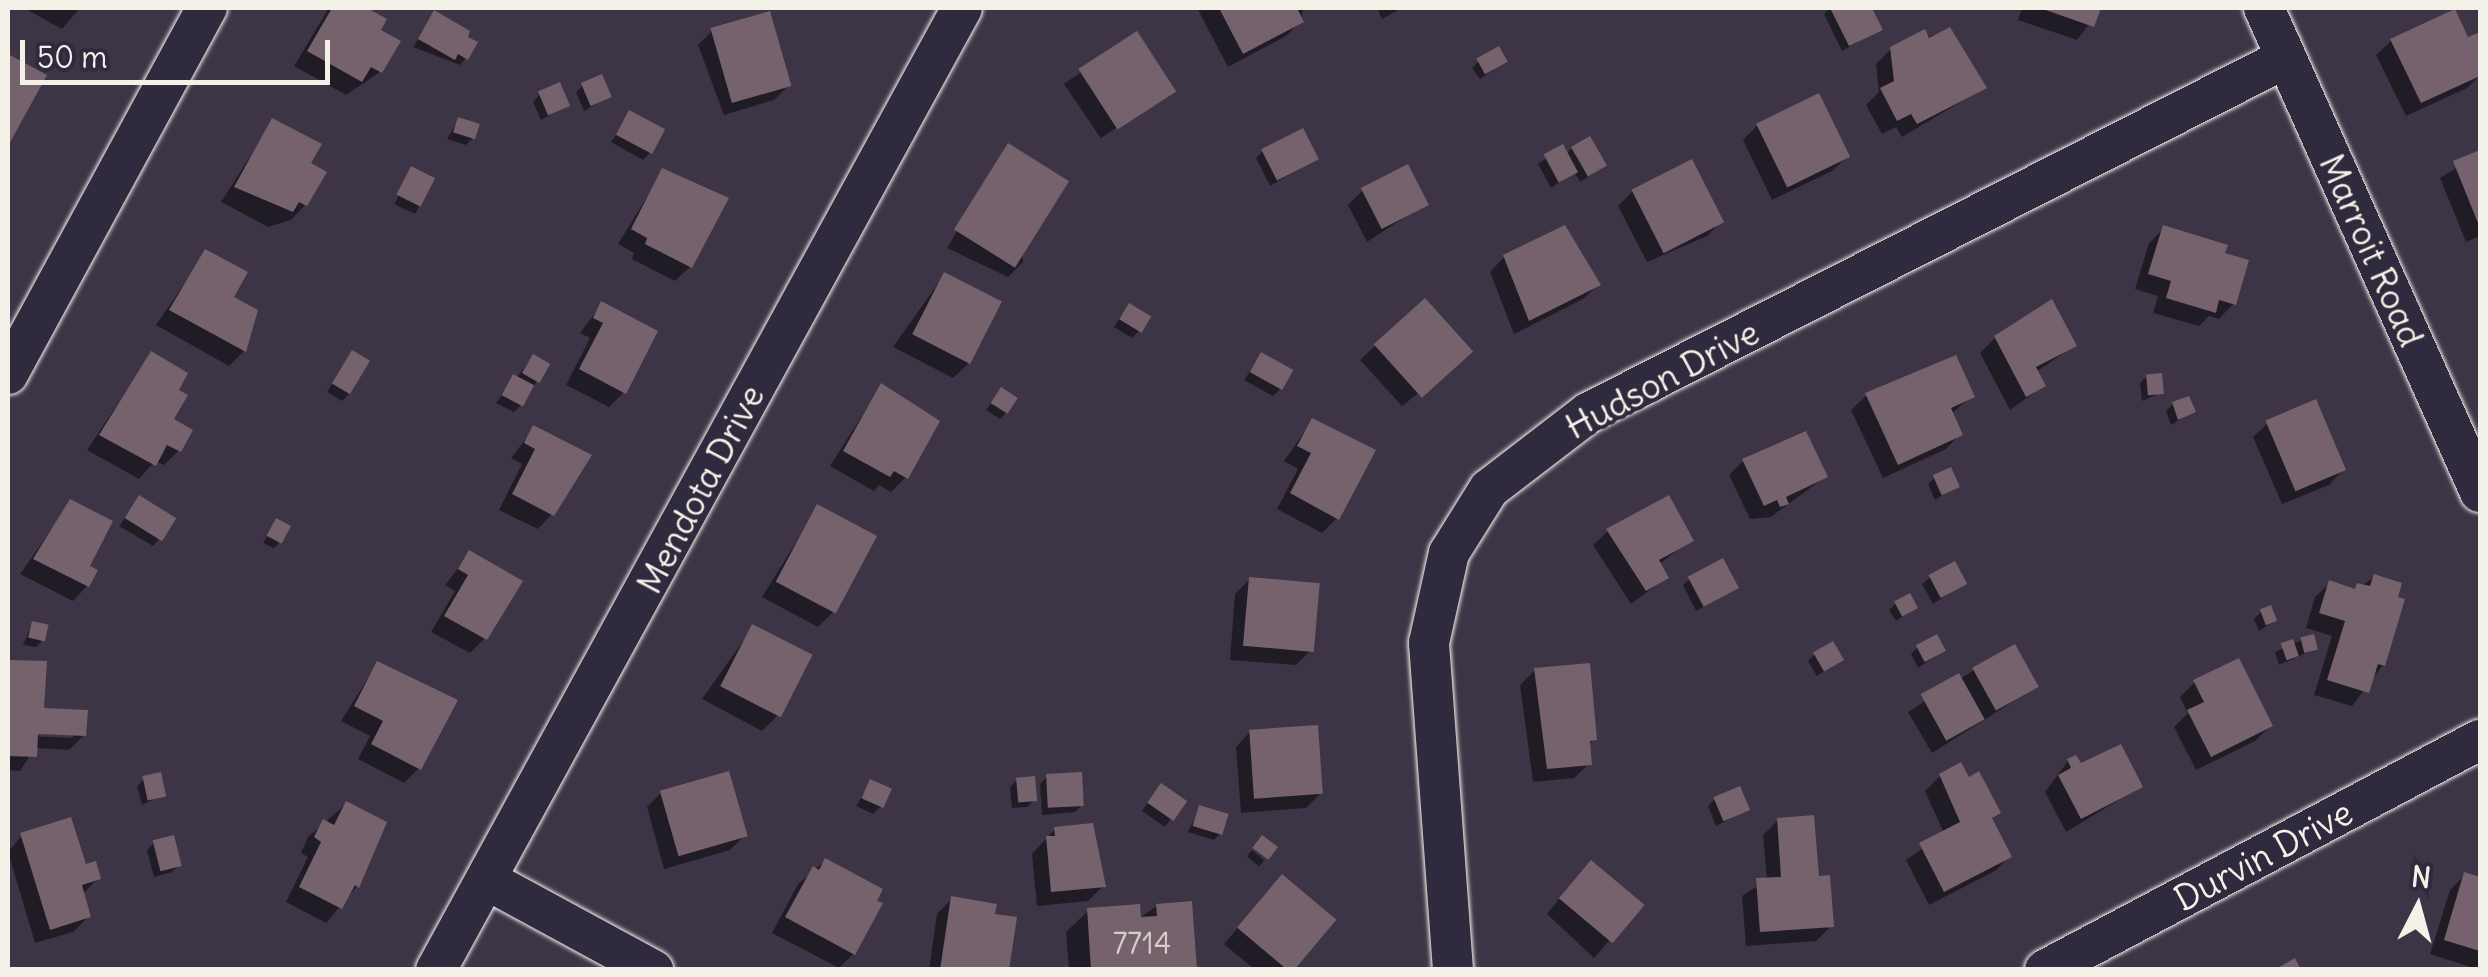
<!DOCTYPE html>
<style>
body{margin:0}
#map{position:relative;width:2488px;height:977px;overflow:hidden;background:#3d3546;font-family:Delius,sans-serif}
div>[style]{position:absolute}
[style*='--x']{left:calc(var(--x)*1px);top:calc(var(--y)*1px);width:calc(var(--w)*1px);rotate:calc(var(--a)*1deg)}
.shadow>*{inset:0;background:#0007;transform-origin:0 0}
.building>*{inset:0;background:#76626c;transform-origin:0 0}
.roads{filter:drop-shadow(0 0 2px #f4f1e8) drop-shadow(0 0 2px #f4f1e8)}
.street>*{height:40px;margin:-20px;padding:0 20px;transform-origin:20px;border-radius:20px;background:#2f2a3d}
span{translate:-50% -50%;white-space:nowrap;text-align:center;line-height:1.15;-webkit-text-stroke:8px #2f2a3d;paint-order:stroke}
.number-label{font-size:30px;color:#d4cdc9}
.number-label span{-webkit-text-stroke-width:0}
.street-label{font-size:35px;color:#f4f1e8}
.frame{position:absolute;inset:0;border:10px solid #f4f1e8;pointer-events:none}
.north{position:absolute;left:2368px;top:857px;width:100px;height:100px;-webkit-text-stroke:8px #2f2a3d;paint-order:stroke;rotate:6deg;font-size:28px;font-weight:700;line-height:40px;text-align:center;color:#f4f1e8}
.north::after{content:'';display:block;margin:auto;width:35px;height:45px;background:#f4f1e8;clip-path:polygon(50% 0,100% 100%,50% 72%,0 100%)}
.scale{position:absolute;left:20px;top:40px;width:310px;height:45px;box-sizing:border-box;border:5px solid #f4f1e8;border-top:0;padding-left:12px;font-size:30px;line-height:35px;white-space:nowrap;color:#f4f1e8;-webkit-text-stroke:8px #2f2a3d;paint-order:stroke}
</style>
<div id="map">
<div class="shadow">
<i style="clip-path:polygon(24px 8px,80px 8px,62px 29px)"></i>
<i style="clip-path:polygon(329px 8px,362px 8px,384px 20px,378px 31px,380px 72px,346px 95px,294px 66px)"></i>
<i style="clip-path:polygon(1197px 8px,1303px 8px,1301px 21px,1286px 36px,1228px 67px)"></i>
<i style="clip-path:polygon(1377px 8px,1402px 8px,1382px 19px)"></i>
<i style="clip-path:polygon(1830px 8px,1870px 8px,1880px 29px,1842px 51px,1824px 14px)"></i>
<i style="clip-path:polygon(2022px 8px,2101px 8px,2077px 40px,2018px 20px)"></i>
<i style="clip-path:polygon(434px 14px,466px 58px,460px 65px,413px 47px)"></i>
<i style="clip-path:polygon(1949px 30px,1984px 88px,1902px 137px,1896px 127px,1882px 134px,1866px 105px,1879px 92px,1876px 64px,1891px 49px)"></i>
<i style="clip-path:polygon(712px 31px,789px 85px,774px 100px,724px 115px,698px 45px)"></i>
<i style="clip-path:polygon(2480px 34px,2480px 75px,2467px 88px,2406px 116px,2376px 55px,2391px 41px,2466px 40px)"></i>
<i style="left:1136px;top:35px;width:66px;height:87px;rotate:56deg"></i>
<i style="clip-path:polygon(1479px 61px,1505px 62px,1480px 79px,1472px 68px)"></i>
<i style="clip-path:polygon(583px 85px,609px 96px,584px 111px,576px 92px)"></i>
<i style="clip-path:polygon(539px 95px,567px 105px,541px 120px,533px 102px)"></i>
<i style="clip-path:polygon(630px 113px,650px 153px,643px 160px,611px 142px)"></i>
<i style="clip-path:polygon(459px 119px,473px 138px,466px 145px,447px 139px)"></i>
<i style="clip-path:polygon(273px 121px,308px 164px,305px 205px,291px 220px,268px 227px,221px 202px)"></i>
<i style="clip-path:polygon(1758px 125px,1847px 157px,1832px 171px,1772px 200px,1743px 140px)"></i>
<i style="clip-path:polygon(1009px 146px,1023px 262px,1008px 277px,947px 248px)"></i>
<i style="clip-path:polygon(1562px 148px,1566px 154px,1572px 148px,1604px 166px,1580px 182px,1574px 172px,1551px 188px,1538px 164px)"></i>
<i style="clip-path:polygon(1263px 151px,1316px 159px,1270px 186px,1256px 158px)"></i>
<i style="clip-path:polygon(2480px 153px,2480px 236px,2466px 242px,2440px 178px)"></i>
<i style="left:411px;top:169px;width:23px;height:39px;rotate:25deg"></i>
<i style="clip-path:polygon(663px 171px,690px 267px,675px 281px,632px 259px,634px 253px,618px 244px)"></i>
<i style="clip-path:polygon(1363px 190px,1425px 204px,1367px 242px,1348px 205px)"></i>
<i style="clip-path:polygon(1633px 191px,1721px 222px,1707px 236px,1647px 262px,1618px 206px)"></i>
<i style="clip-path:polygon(2164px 228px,2222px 254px,2233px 304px,2219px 319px,2209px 316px,2199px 326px,2153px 313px,2158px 296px,2135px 289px,2149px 243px)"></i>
<i style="clip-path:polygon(206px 252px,231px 298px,255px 311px,244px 351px,229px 366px,156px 325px)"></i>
<i style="clip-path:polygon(1504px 257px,1598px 285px,1583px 299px,1514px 334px,1490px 272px)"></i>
<i style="clip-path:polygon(944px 275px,968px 364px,953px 378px,893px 347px)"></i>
<i style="clip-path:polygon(602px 304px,624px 392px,609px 407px,566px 385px,590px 338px,580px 333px)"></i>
<i style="clip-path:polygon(1123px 313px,1139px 331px,1132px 338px,1114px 327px)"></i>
<i style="clip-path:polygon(1995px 338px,2074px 346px,2036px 372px,2043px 386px,2010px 410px,1980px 353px)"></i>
<i style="clip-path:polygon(1375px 346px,1470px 352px,1402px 406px,1360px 360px)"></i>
<i style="clip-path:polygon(352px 353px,349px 394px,342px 401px,327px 392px)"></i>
<i style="clip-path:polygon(151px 354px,176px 391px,171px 420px,179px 450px,164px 465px,155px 461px,139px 479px,87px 450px)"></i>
<i style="clip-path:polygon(1261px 355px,1280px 389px,1273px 396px,1244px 380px)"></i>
<i style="clip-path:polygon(533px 357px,537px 381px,521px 405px,514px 412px,496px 403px)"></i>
<i style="clip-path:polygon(1955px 359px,1972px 396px,1951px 414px,1960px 434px,1946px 449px,1883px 478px,1851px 410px,1866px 396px)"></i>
<i style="clip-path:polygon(2147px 376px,2161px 393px,2142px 401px,2140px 383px)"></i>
<i style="clip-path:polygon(881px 386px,906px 477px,891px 492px,879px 485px,874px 491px,830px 466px)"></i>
<i style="clip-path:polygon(1001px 390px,1007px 412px,1000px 419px,986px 410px)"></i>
<i style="clip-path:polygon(2173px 404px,2193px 412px,2171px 425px,2166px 411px)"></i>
<i style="clip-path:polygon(1312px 421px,1337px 518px,1322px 533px,1277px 509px,1298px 469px,1284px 461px)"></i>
<i style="clip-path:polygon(2268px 423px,2343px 470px,2329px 485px,2282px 504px,2253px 437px)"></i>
<i style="clip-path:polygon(534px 428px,552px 514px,538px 529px,499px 510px,522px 464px,511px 458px)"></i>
<i style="clip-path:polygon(1743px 461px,1825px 477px,1771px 517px,1750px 519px,1729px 475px)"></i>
<i style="clip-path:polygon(1935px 477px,1957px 486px,1935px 500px,1928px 484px)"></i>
<i style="clip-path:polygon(139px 498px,159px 539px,153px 546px,119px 526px)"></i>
<i style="clip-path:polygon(71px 502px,87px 586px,73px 601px,20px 574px)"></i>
<i style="clip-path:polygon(818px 507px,833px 612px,818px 627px,762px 597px)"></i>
<i style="clip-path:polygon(277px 521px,281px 541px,274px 548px,263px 543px)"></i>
<i style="clip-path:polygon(1608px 531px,1690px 541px,1659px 564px,1666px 578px,1631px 604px,1593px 545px)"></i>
<i style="clip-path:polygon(470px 553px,485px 638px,470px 653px,431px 632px,455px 591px,445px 585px)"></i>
<i style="clip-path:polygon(2375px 577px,2383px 665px,2352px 706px,2314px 695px,2332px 636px,2306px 628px,2315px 597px,2330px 583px,2353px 591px)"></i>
<i style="clip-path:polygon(1929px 578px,1964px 584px,1933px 604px,1922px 584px)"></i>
<i style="clip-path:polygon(1250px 579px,1311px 650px,1296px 665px,1230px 660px,1235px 594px)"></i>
<i style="clip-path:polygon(1690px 579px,1736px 588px,1696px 611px,1683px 585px)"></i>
<i style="clip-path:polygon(1896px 603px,1915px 607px,1896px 621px,1889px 610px)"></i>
<i style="clip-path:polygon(2261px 612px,2274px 621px,2259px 631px,2254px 619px)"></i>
<i style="clip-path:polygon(32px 624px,43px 640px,36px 647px,23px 645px)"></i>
<i style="clip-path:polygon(753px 627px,777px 716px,762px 731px,702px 699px)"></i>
<i style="clip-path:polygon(2302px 640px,2315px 649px,2279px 665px,2275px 652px)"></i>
<i style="clip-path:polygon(1918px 647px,1943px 651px,1918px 668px,1911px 654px)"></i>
<i style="clip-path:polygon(1815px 654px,1841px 659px,1817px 676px,1808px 661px)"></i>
<i style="clip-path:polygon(evenodd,8px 662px,44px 664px,42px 711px,84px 735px,69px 750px,35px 748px,20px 771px,8px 770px,8px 662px,26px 731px,73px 733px,73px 738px,26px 736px,26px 731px)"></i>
<i style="clip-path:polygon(377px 664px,419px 768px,404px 783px,358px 759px,370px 736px,341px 721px)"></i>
<i style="clip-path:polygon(1535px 670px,1594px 739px,1588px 746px,1589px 764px,1574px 778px,1533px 782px,1520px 685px)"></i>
<i style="clip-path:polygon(1974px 670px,2036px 687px,1932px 753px,1908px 712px)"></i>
<i style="clip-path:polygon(2195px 682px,2270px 726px,2255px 741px,2196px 770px,2174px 727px,2188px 713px,2180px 697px)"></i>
<i style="clip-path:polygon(1250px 732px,1321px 793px,1306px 808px,1241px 813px,1236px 747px)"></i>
<i style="clip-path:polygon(2068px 761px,2080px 767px,2140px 787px,2066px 832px,2045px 792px)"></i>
<i style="clip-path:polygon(1940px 776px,1968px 780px,1998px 813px,1990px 820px,2009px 857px,1995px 871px,1929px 905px,1906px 860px,1944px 833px,1925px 791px)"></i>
<i style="clip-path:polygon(1047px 777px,1082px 805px,1075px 812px,1042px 815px,1040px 784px)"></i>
<i style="clip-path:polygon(144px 779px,163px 795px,142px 805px,137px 786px)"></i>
<i style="clip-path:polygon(1017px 780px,1034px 800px,1027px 807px,1012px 808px,1010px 787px)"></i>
<i style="clip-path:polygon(871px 782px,880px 807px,873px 814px,856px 806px)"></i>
<i style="clip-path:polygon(662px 792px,745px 835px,730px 850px,664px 869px,647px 807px)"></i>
<i style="clip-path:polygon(1155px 793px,1184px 801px,1165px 827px,1142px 811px)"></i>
<i style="clip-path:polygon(1715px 799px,1747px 810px,1716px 826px,1708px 806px)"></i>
<i style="clip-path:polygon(346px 804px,357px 886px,326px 923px,286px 902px,308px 857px,301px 853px,308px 837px)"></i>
<i style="clip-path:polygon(1200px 808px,1221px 833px,1214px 840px,1188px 832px)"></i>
<i style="clip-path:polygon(1778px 820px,1816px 879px,1831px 926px,1816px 941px,1746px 946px,1742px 896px,1767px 880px,1763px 835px)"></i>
<i style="clip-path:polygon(1055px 829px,1103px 886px,1088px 901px,1037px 906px,1032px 854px)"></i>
<i style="clip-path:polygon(22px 835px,98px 878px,84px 893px,88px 917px,73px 932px,35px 943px,8px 852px)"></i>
<i style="clip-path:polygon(154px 843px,179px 865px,172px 872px,154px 877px,147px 850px)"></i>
<i style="left:1252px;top:850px;width:16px;height:8px;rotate:40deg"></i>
<i style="clip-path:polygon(825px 861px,853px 954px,839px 968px,772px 933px,798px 884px)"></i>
<i style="clip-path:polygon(2465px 875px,2480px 880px,2480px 970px,2430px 954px,2450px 890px)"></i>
<i style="clip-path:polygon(1576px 878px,1640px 905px,1594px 958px,1547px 914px)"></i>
<i style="clip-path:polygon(1268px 892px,1332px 920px,1290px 970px,1255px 970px,1224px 944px)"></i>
<i style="clip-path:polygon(952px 899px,1007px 970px,929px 970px,937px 914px)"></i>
<i style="clip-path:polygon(1157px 906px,1195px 970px,1069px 970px,1066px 932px,1088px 911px,1138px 919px)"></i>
</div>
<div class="building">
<i style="clip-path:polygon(332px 8px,367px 8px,387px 19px,381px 30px,401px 41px,382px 73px,371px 67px,362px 82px,307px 51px)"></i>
<i style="clip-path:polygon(1219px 8px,1297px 8px,1304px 22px,1243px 54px)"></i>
<i style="clip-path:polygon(1830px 8px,1872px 8px,1883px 30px,1849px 46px)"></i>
<i style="clip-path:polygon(2040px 8px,2101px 8px,2094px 27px)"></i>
<i style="clip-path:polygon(2455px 9px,2468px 37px,2480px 32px,2480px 76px,2421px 103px,2390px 39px)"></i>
<i style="clip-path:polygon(434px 10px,470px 31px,468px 37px,478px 42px,468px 60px,458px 54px,455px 60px,418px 39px)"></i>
<i style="left:770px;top:11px;width:78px;height:62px;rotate:74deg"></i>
<i style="clip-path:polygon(1950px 27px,1987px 88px,1917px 124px,1911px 114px,1897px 121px,1880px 88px,1894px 81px,1890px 47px,1925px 29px,1929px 38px)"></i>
<i style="left:1137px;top:31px;width:72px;height:70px;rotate:57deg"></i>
<i style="left:1499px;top:46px;width:18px;height:26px;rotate:61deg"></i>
<i style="clip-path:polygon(8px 54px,47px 75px,8px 146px)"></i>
<i style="left:602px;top:74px;width:25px;height:23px;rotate:67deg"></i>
<i style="left:560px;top:82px;width:26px;height:24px;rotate:67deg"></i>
<i style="left:1819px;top:93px;width:71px;height:70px;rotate:64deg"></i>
<i style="left:629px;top:110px;width:41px;height:28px;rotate:28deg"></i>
<i style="left:458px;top:117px;width:23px;height:16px;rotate:18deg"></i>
<i style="clip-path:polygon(272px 118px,322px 144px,311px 163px,327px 172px,307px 206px,299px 202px,293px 212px,234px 187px)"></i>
<i style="left:1303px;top:128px;width:35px;height:47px;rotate:63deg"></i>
<i style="left:1590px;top:136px;width:34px;height:22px;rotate:60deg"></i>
<i style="left:1008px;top:143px;width:72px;height:102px;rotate:32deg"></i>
<i style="left:1563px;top:144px;width:32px;height:22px;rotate:62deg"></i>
<i style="clip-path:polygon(2480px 150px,2480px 228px,2453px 161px)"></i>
<i style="left:1692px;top:159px;width:71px;height:68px;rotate:63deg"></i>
<i style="left:1408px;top:164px;width:46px;height:53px;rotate:63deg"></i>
<i style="left:411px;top:166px;width:27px;height:32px;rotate:27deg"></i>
<i style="clip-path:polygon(662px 168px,729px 198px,692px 268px,645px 244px,647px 238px,631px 229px)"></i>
<i style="clip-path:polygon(1565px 225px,1601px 285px,1529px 321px,1503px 255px)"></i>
<i style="clip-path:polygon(2163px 225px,2228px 245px,2225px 253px,2249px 260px,2236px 305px,2219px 300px,2216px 313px,2166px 298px,2171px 281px,2148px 274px)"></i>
<i style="clip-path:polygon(205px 249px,248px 272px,234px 297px,258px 310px,246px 352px,169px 310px)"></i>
<i style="left:944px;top:272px;width:65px;height:70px;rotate:27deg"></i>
<i style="left:1425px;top:298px;width:72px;height:69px;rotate:48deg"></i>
<i style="clip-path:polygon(2052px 299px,2077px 346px,2036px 367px,2046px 386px,2026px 397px,1994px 336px)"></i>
<i style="clip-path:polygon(601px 301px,658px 331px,626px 394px,579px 369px,603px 323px,593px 318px)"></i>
<i style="left:1129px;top:303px;width:26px;height:19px;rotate:31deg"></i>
<i style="left:352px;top:350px;width:21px;height:39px;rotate:31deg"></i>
<i style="clip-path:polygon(151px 351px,188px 373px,179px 390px,188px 395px,174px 419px,193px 430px,181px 452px,167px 445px,156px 466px,99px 435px)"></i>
<i style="left:1261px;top:352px;width:37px;height:23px;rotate:29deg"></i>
<i style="left:533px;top:354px;width:20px;height:22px;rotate:30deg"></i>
<i style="clip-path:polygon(1956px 355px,1975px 397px,1951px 408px,1963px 435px,1898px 465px,1865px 393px)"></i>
<i style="left:2162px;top:373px;width:21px;height:16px;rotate:85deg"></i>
<i style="left:513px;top:374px;width:24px;height:24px;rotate:28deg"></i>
<i style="clip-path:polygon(881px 383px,940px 421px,908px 479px,894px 471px,890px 477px,843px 451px)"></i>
<i style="left:1001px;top:387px;width:20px;height:19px;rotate:33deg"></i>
<i style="clip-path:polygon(2189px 396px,2196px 412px,2178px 420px,2172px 402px)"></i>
<i style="left:2316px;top:399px;width:77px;height:55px;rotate:67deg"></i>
<i style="clip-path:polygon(1312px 418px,1376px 450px,1339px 520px,1290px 493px,1311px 453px,1297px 446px)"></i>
<i style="clip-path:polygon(533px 425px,592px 455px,554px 516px,512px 494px,535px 449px,524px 443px)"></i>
<i style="clip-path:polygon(1806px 431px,1828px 477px,1786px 497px,1789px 504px,1780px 507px,1777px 500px,1764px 506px,1742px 459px)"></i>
<i style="left:1951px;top:467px;width:22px;height:20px;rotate:66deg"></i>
<i style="left:139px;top:495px;width:44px;height:27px;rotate:32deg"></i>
<i style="clip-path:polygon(1669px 495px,1694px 541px,1659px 560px,1669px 578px,1646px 591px,1606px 529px)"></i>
<i style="clip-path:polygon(70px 499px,113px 521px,90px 566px,98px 570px,89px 587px,33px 559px)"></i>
<i style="left:817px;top:504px;width:68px;height:88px;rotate:28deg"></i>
<i style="left:276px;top:518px;width:17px;height:20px;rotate:28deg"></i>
<i style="clip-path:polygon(469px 550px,523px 581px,487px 640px,444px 616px,468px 575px,458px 569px)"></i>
<i style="left:1723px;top:558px;width:34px;height:40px;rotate:62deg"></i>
<i style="left:1955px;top:561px;width:26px;height:30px;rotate:62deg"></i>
<i style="clip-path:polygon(2374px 574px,2402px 583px,2398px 597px,2405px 599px,2385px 666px,2378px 664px,2369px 693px,2327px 680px,2345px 621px,2319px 613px,2329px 580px,2355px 589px,2357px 583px,2370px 586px)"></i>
<i style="left:1249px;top:577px;width:71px;height:69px;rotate:5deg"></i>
<i style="left:1910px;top:593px;width:17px;height:18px;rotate:62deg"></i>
<i style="left:2271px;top:605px;width:17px;height:12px;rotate:69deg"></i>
<i style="left:32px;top:621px;width:17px;height:17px;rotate:13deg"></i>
<i style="left:752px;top:624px;width:68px;height:70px;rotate:27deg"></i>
<i style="left:1937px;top:634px;width:19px;height:24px;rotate:62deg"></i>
<i style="left:2314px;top:634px;width:16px;height:14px;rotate:76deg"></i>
<i style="left:2293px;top:639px;width:18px;height:13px;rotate:71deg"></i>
<i style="left:1833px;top:641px;width:22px;height:23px;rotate:60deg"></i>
<i style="left:2015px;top:644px;width:49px;height:49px;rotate:61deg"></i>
<i style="clip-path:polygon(2239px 658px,2273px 726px,2211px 757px,2187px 710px,2204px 702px,2193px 680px)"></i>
<i style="clip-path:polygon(8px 660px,47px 661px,44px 708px,88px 710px,86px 736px,38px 734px,37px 757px,8px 756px)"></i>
<i style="clip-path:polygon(377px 661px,458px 700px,421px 770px,371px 744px,383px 721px,354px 706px)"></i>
<i style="clip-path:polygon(1590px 663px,1597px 740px,1590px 741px,1592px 765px,1547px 769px,1534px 668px)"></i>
<i style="left:1959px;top:673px;width:53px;height:44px;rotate:61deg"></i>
<i style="left:1318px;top:725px;width:69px;height:69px;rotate:86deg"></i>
<i style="clip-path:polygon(2121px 744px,2143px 787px,2081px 819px,2058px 775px,2071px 768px,2067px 759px,2076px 755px,2081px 763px)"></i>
<i style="clip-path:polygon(1961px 762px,1969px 777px,1979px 771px,2001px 813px,1992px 818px,2012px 857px,1944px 892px,1919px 843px,1960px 822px,1939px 774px)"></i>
<i style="left:729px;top:771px;width:68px;height:72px;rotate:74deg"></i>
<i style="left:161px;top:772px;width:25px;height:19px;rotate:78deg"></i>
<i style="left:1082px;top:772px;width:34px;height:36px;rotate:87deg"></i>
<i style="left:1035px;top:776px;width:25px;height:19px;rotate:85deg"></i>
<i style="left:870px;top:779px;width:24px;height:21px;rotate:24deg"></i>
<i style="left:1161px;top:783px;width:32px;height:24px;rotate:35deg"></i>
<i style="left:1740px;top:786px;width:26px;height:29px;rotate:67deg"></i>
<i style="clip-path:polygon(346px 801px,387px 822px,359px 888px,355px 885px,342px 909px,299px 887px,321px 842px,314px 837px,323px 819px,334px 825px)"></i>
<i style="left:1199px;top:805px;width:31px;height:22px;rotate:17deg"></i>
<i style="clip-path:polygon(1814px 815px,1819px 876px,1830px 875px,1834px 927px,1760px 932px,1756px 878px,1781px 877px,1777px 818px)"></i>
<i style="clip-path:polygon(71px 817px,86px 864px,96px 861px,101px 879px,82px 885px,91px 917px,50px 930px,20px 833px)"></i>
<i style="clip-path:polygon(1093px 823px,1106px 887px,1051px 892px,1046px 836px,1055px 836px,1054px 827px)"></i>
<i style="left:174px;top:835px;width:32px;height:22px;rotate:76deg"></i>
<i style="left:1262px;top:835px;width:20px;height:16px;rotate:37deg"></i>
<i style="clip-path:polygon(825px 858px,883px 889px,877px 901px,883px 903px,855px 955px,785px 917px,813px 866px,819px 870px)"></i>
<i style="left:1591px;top:860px;width:70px;height:50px;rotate:40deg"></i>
<i style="clip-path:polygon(2464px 872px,2480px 877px,2480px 951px,2444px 940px)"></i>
<i style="left:1282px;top:874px;width:71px;height:70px;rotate:40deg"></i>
<i style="clip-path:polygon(951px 896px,997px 904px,995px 914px,1017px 917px,1009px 970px,940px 970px)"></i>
<i style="clip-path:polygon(1192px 901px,1197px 970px,1091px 970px,1087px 908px,1140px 904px,1141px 917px,1157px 916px,1156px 904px)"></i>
<i style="clip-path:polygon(2295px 958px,2301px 970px,2274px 970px)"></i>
</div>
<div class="roads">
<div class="street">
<i style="--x:2264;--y:8;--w:530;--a:65.95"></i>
<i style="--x:8;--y:374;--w:417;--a:-61.5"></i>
<i style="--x:489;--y:881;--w:187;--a:28.5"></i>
<i style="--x:436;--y:970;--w:1096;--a:-61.33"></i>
<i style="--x:1453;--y:970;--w:328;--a:-94.2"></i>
<i style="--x:1429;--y:643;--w:92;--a:-77.5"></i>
<i style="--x:1449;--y:553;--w:75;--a:-58"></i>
<i style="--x:1489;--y:489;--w:125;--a:-37.5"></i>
<i style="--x:1588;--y:413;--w:783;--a:-26.96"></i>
<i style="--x:2045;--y:970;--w:492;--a:-27.9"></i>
</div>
</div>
<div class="number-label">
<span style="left:1142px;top:943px">7714</span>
</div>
<div class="street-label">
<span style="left:2372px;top:250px;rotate:66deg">Marroit Road</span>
<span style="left:1662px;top:379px;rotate:-28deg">Hudson Drive</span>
<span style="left:700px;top:489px;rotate:-62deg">Mendota Drive</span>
<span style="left:2263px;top:855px;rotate:-28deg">Durvin Drive</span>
</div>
<div class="frame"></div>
<div class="north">N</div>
<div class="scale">50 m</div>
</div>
